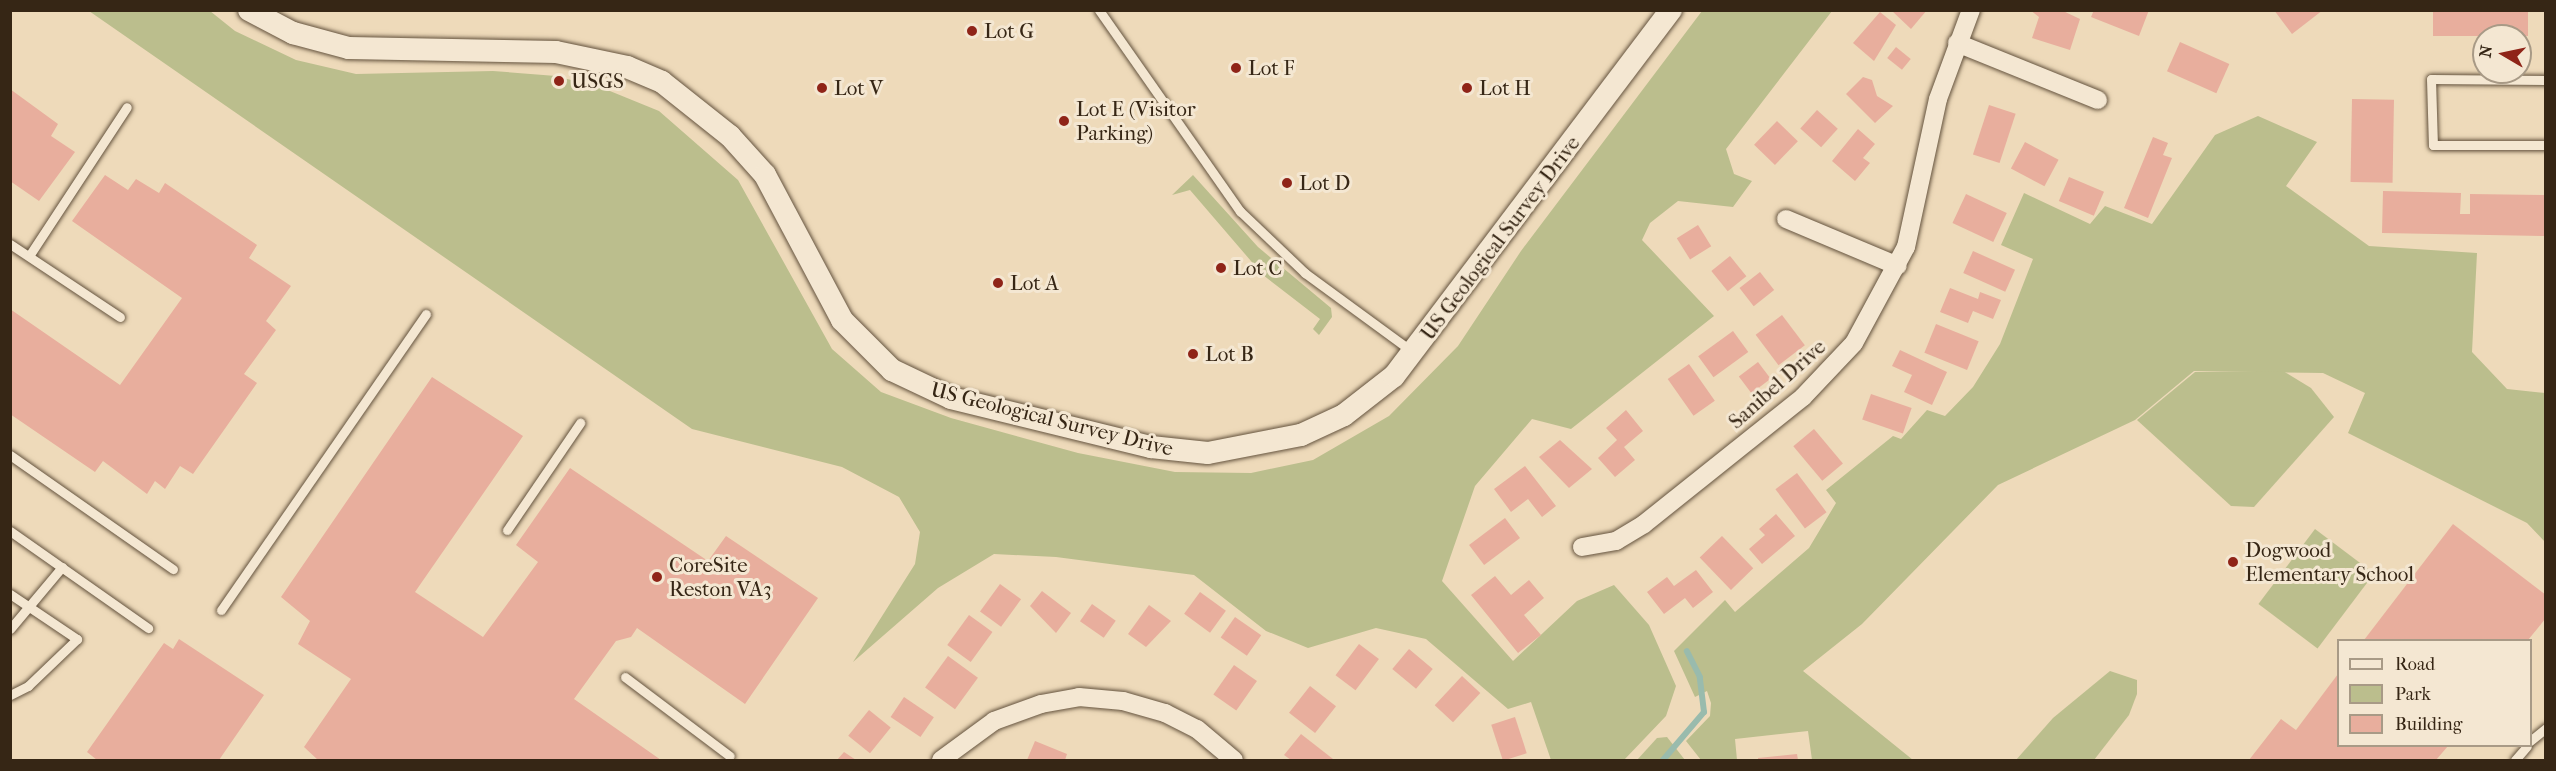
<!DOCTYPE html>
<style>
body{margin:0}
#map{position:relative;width:2556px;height:771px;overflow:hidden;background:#eedaba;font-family:"IM FELL French Canon",serif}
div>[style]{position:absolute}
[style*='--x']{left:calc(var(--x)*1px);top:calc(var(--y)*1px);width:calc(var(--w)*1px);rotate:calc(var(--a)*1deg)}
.green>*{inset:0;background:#bbbe8d;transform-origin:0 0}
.stream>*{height:6px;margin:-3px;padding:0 3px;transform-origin:3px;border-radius:3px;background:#99bbad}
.building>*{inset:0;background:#e8ae9d;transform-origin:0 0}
.roads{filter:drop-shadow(0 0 2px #64533e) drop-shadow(0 0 2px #64533e)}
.service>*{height:9px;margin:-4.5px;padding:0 4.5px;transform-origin:4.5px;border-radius:4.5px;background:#f4e7d2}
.minor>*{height:18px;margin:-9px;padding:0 9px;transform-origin:9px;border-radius:9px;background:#f4e7d2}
.tertiary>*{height:22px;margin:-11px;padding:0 11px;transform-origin:11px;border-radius:11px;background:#f4e7d2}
.dots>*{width:16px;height:16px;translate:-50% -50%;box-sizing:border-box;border:3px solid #f4e7d2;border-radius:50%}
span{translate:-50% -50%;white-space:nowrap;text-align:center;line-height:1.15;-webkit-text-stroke:6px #f4e7d2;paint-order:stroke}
.poi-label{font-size:21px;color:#362615}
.left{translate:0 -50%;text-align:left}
.street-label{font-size:21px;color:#362615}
.frame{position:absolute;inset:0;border:12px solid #362615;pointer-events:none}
.legend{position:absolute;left:2337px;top:639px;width:195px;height:108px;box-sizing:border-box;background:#f4e7d2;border:2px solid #a89a86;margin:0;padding:8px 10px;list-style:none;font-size:18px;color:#362615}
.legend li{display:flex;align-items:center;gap:12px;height:30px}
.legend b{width:30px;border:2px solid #a89a86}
.north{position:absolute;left:2472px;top:24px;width:60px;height:60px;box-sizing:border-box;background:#f4e7d2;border:2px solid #a89a86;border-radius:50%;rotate:279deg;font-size:16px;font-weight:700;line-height:24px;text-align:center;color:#362615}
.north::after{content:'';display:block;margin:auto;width:21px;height:27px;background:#8f2418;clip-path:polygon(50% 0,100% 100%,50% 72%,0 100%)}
</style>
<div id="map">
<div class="green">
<i style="clip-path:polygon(89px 11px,210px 11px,235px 31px,296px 60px,356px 74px,493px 71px,556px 76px,605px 89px,659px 111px,738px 180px,832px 349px,881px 392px,951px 418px,1078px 453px,1175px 472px,1251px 473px,1313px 460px,1389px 416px,1458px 346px,1521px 251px,1702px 11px,1832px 11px,1726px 149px,1734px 174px,1752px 181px,1733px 207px,1678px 201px,1650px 223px,1642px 240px,1714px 316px,1571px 429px,1532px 419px,1475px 486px,1442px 581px,1513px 661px,1577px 601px,1614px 585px,1649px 625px,1676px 686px,1666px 716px,1624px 760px,1551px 760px,1531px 702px,1508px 709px,1426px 639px,1376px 628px,1308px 648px,1266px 631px,1194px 575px,1056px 557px,994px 554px,938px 588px,853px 662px,915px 564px,920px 532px,899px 497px,842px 467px,692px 429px)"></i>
<i style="clip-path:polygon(2258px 116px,2317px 142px,2286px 186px,2369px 246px,2477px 253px,2472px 352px,2507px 389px,2545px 393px,2545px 542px,2527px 523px,2348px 433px,2365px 393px,2323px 373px,2194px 371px,2135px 420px,1998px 485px,1862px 624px,1803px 671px,1913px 760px,1812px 760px,1808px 731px,1735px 739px,1737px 760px,1701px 760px,1686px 741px,1710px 716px,1711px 703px,1707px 691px,1695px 697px,1674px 651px,1725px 600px,1735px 612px,1809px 548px,1836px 503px,1826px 490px,1893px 436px,1901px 439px,1927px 410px,1945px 416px,1973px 387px,2000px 344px,2033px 259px,2001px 245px,2024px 193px,2090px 224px,2105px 206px,2152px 224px,2215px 135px)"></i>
<i style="clip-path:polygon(1193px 175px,1258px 247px,1331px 308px,1332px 317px,1319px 335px,1313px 329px,1320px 319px,1263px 275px,1190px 190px,1172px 195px)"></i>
<i style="clip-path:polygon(2283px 371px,2311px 388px,2334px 417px,2254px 507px,2231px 506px,2137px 420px,2195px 372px)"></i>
<i style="left:2315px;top:529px;width:74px;height:94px;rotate:37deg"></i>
<i style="clip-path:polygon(2110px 671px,2137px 680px,2137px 694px,2129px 715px,2094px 760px,2016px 760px,2053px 718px)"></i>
<i style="clip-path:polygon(1667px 737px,1685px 760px,1637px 760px,1657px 738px)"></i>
</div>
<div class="stream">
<i style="--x:1663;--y:760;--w:63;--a:-49.5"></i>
<i style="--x:1704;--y:712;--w:35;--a:-97"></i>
<i style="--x:1700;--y:677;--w:29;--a:-117"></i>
</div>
<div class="building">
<i style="clip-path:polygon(1891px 10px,1927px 10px,1911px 29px)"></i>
<i style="clip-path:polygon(2030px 10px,2061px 10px,2080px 19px,2070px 50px,2032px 38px,2039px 17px)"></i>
<i style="clip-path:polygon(2094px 10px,2149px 10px,2139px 36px,2091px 17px)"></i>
<i style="clip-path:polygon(2274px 10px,2323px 10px,2292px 34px)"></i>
<i style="left:2433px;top:10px;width:95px;height:26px"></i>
<i style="clip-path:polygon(1880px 12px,1896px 25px,1874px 61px,1853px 43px)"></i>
<i style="left:2180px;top:42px;width:54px;height:32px;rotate:24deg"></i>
<i style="left:1896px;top:47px;width:19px;height:14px;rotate:39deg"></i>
<i style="clip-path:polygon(1863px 77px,1872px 80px,1877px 96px,1893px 106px,1875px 123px,1846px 94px)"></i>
<i style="clip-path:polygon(10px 89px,58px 124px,51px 136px,75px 152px,39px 201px,10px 181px)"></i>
<i style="left:2352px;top:99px;width:42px;height:83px;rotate:1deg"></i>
<i style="left:1989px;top:105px;width:28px;height:52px;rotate:18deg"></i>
<i style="left:1817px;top:110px;width:28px;height:25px;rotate:42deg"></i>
<i style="left:1777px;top:121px;width:29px;height:33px;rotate:44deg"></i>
<i style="clip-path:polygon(1858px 129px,1875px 144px,1863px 158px,1870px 163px,1855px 181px,1832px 161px)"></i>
<i style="clip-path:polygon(2153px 137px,2168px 143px,2163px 155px,2172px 158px,2148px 218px,2124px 208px)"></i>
<i style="left:2025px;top:142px;width:38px;height:30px;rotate:28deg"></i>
<i style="clip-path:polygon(105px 175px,128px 190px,136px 179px,159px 193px,165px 183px,257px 245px,249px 258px,291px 286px,266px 321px,276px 330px,244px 374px,257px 383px,193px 474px,180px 466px,165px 489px,155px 481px,147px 494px,103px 461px,95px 472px,10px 414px,10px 309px,120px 385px,182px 298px,72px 221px)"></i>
<i style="left:2069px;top:177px;width:38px;height:26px;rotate:23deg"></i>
<i style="clip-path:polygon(2383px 191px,2461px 193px,2460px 214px,2470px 214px,2470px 194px,2546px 195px,2546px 236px,2382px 233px)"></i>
<i style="left:1966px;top:194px;width:45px;height:32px;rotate:25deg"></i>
<i style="left:1698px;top:225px;width:25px;height:25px;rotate:58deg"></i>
<i style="left:1973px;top:251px;width:46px;height:24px;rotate:24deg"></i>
<i style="left:1730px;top:256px;width:26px;height:24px;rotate:51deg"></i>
<i style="left:1760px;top:272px;width:23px;height:26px;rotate:52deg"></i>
<i style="clip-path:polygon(1950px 288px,1978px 299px,1980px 292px,2001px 300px,1993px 319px,1973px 311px,1968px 323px,1940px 312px)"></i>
<i style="left:1782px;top:315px;width:38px;height:33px;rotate:53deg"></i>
<i style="left:1936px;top:324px;width:46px;height:31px;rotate:22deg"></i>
<i style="left:1733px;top:331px;width:26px;height:43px;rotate:54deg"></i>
<i style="clip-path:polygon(1900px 350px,1947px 372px,1932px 405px,1904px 392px,1912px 375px,1892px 366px)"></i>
<i style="left:1758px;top:362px;width:21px;height:24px;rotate:53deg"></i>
<i style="left:1689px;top:364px;width:45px;height:26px;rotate:55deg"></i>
<i style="clip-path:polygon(432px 377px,523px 436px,415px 592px,483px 637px,538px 562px,516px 545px,570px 468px,708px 561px,726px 536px,818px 598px,745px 704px,637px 628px,631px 637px,616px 641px,574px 699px,661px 760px,318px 760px,304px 747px,351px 679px,298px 644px,310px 621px,281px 597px)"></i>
<i style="left:1871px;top:394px;width:43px;height:27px;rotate:19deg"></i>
<i style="clip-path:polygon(1626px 410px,1643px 431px,1624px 447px,1635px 460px,1615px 477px,1598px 458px,1617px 440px,1606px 428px)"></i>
<i style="left:1814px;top:429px;width:45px;height:27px;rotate:50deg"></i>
<i style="clip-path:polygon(1560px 440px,1592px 469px,1569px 488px,1539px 457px)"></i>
<i style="clip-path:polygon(1525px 466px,1556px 506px,1542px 517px,1528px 499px,1511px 512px,1494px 489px)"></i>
<i style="left:1797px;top:473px;width:49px;height:27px;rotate:53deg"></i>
<i style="clip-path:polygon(1776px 514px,1795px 536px,1762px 564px,1749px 549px,1765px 535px,1759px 529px)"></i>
<i style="left:1505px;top:518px;width:25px;height:45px;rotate:53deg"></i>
<i style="clip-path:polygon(2453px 524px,2546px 595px,2546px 618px,2528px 640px,2364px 640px)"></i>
<i style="left:1722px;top:536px;width:45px;height:31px;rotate:46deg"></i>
<i style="clip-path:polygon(1696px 570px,1713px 592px,1693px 608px,1685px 598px,1664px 614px,1647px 592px,1667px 577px,1674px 586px)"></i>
<i style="clip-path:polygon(1495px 576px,1511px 595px,1529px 580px,1544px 598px,1524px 615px,1541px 635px,1518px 653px,1471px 595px)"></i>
<i style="left:1000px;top:584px;width:26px;height:34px;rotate:36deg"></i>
<i style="clip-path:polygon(1042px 591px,1071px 613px,1056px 633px,1030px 606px)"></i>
<i style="left:1200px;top:592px;width:32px;height:27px;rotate:36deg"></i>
<i style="left:1092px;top:604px;width:29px;height:21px;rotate:35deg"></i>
<i style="clip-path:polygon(1149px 605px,1171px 621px,1146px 647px,1128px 634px)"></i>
<i style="left:969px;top:615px;width:29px;height:37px;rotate:36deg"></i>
<i style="left:1235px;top:617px;width:32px;height:25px;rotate:35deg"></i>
<i style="clip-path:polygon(179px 639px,264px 695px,219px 760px,97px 760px,87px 752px,164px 643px,173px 649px)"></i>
<i style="left:1359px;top:644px;width:25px;height:39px;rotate:37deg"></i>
<i style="left:1409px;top:649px;width:31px;height:26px;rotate:40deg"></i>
<i style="left:948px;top:656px;width:37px;height:39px;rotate:36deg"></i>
<i style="left:1234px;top:665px;width:28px;height:36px;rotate:35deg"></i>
<i style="clip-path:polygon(2338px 674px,2338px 746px,2448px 746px,2436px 760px,2249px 760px,2281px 719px,2296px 730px)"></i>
<i style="left:1462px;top:676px;width:25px;height:40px;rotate:43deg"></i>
<i style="left:1310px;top:686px;width:33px;height:34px;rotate:38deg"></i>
<i style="left:904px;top:697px;width:36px;height:24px;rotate:34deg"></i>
<i style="left:869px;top:710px;width:28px;height:33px;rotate:39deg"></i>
<i style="left:1515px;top:717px;width:38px;height:25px;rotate:72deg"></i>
<i style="clip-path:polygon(1301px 734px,1333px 759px,1331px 760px,1291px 760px,1284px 755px)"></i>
<i style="clip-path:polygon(1035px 741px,1067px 754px,1065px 760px,1027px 760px)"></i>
<i style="clip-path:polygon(844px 752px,856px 760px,837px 760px)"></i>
<i style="clip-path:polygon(1797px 754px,1798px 760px,1758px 760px,1758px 758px)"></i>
</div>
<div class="roads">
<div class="service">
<i style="--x:1099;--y:10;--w:246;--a:55"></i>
<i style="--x:1240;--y:211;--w:90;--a:43.6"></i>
<i style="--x:1305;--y:273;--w:134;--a:36.2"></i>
<i style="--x:2546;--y:80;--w:115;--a:-179.5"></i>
<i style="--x:2431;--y:79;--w:66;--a:88.3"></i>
<i style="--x:2433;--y:145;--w:113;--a:0"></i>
<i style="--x:10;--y:244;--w:132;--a:33.6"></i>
<i style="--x:29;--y:256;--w:178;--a:-56.7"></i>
<i style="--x:10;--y:455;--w:199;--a:35"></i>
<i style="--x:507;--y:530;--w:130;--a:-55.7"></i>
<i style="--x:10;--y:531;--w:169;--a:35.1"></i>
<i style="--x:10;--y:594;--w:81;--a:33.9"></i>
<i style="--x:77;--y:639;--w:68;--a:136.2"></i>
<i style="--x:28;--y:686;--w:20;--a:153"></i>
<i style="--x:221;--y:610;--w:360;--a:-55.3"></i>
<i style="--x:10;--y:629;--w:81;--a:-50"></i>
<i style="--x:625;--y:677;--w:131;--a:37"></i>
<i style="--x:2530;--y:741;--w:21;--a:-39"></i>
<i style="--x:2515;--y:760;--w:18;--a:-49"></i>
</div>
<div class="minor">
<i style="--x:1957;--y:43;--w:152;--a:22"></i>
<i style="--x:1786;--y:219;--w:121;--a:22.8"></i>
<i style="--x:1582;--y:547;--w:35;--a:-10"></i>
<i style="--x:1616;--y:541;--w:33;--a:-31"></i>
<i style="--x:1644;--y:524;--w:203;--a:-38.6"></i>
<i style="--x:1803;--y:397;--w:74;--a:-46.6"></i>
<i style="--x:1854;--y:343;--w:109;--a:-61.6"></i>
<i style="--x:1906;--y:247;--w:151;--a:-77.8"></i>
<i style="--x:1938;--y:99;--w:95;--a:-69.7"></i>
<i style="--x:941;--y:760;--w:66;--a:-36.3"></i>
<i style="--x:994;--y:721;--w:50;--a:-19.9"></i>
<i style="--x:1041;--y:704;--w:39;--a:-10"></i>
<i style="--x:1079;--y:697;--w:44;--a:5.2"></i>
<i style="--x:1123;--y:701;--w:44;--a:15.9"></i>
<i style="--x:1165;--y:713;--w:36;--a:27"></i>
<i style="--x:1197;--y:729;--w:48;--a:40"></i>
</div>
<div class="tertiary">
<i style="--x:249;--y:10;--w:50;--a:27.6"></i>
<i style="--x:293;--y:33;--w:58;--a:15"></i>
<i style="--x:349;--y:48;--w:207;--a:1.1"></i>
<i style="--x:556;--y:52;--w:73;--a:11.9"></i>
<i style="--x:627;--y:67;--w:38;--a:23"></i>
<i style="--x:662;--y:82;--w:87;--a:38.5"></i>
<i style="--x:730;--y:136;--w:52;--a:48.1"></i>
<i style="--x:765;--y:175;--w:164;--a:62"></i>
<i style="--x:842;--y:320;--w:71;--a:45"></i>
<i style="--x:892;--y:370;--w:65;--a:25.4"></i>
<i style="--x:951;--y:398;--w:206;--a:13.8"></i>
<i style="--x:1151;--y:447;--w:57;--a:6"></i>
<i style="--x:1208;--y:453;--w:95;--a:-11"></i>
<i style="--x:1301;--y:435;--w:47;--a:-24.9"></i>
<i style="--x:1344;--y:415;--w:63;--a:-38"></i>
<i style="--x:1394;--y:376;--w:459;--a:-52.9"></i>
</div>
</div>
<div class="dots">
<i style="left:972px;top:31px;background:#8f2418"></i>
<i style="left:1236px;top:68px;background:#8f2418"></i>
<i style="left:559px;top:81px;background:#8f2418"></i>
<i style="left:822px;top:88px;background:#8f2418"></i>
<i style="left:1467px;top:88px;background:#8f2418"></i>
<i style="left:1064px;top:121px;background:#8f2418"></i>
<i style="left:1287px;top:183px;background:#8f2418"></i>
<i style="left:1221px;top:268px;background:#8f2418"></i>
<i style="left:998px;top:283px;background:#8f2418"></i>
<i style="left:1193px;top:354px;background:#8f2418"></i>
<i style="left:2233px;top:562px;background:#8f2418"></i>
<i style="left:657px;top:577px;background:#8f2418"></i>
</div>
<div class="poi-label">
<span class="left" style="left:984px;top:31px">Lot G</span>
<span class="left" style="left:1248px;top:68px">Lot F</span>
<span class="left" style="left:571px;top:81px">USGS</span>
<span class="left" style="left:834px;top:88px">Lot V</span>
<span class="left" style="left:1479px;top:88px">Lot H</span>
<span class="left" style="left:1076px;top:121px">Lot E (Visitor<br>Parking)</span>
<span class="left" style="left:1299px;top:183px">Lot D</span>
<span class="left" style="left:1233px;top:268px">Lot C</span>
<span class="left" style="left:1010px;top:283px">Lot A</span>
<span class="left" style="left:1205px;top:354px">Lot B</span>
<span class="left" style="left:2245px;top:562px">Dogwood<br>Elementary School</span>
<span class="left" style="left:669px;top:577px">CoreSite<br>Reston VA3</span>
</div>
<div class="street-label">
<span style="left:1500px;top:238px;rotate:-53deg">US Geological Survey Drive</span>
<span style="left:1777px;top:384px;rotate:-42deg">Sanibel Drive</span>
<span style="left:1052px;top:419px;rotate:14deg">US Geological Survey Drive</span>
</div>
<div class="frame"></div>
<ul class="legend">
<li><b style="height:8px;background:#f4e7d2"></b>Road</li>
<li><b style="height:16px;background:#bbbe8d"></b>Park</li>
<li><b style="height:16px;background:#e8ae9d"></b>Building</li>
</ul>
<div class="north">N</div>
</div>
